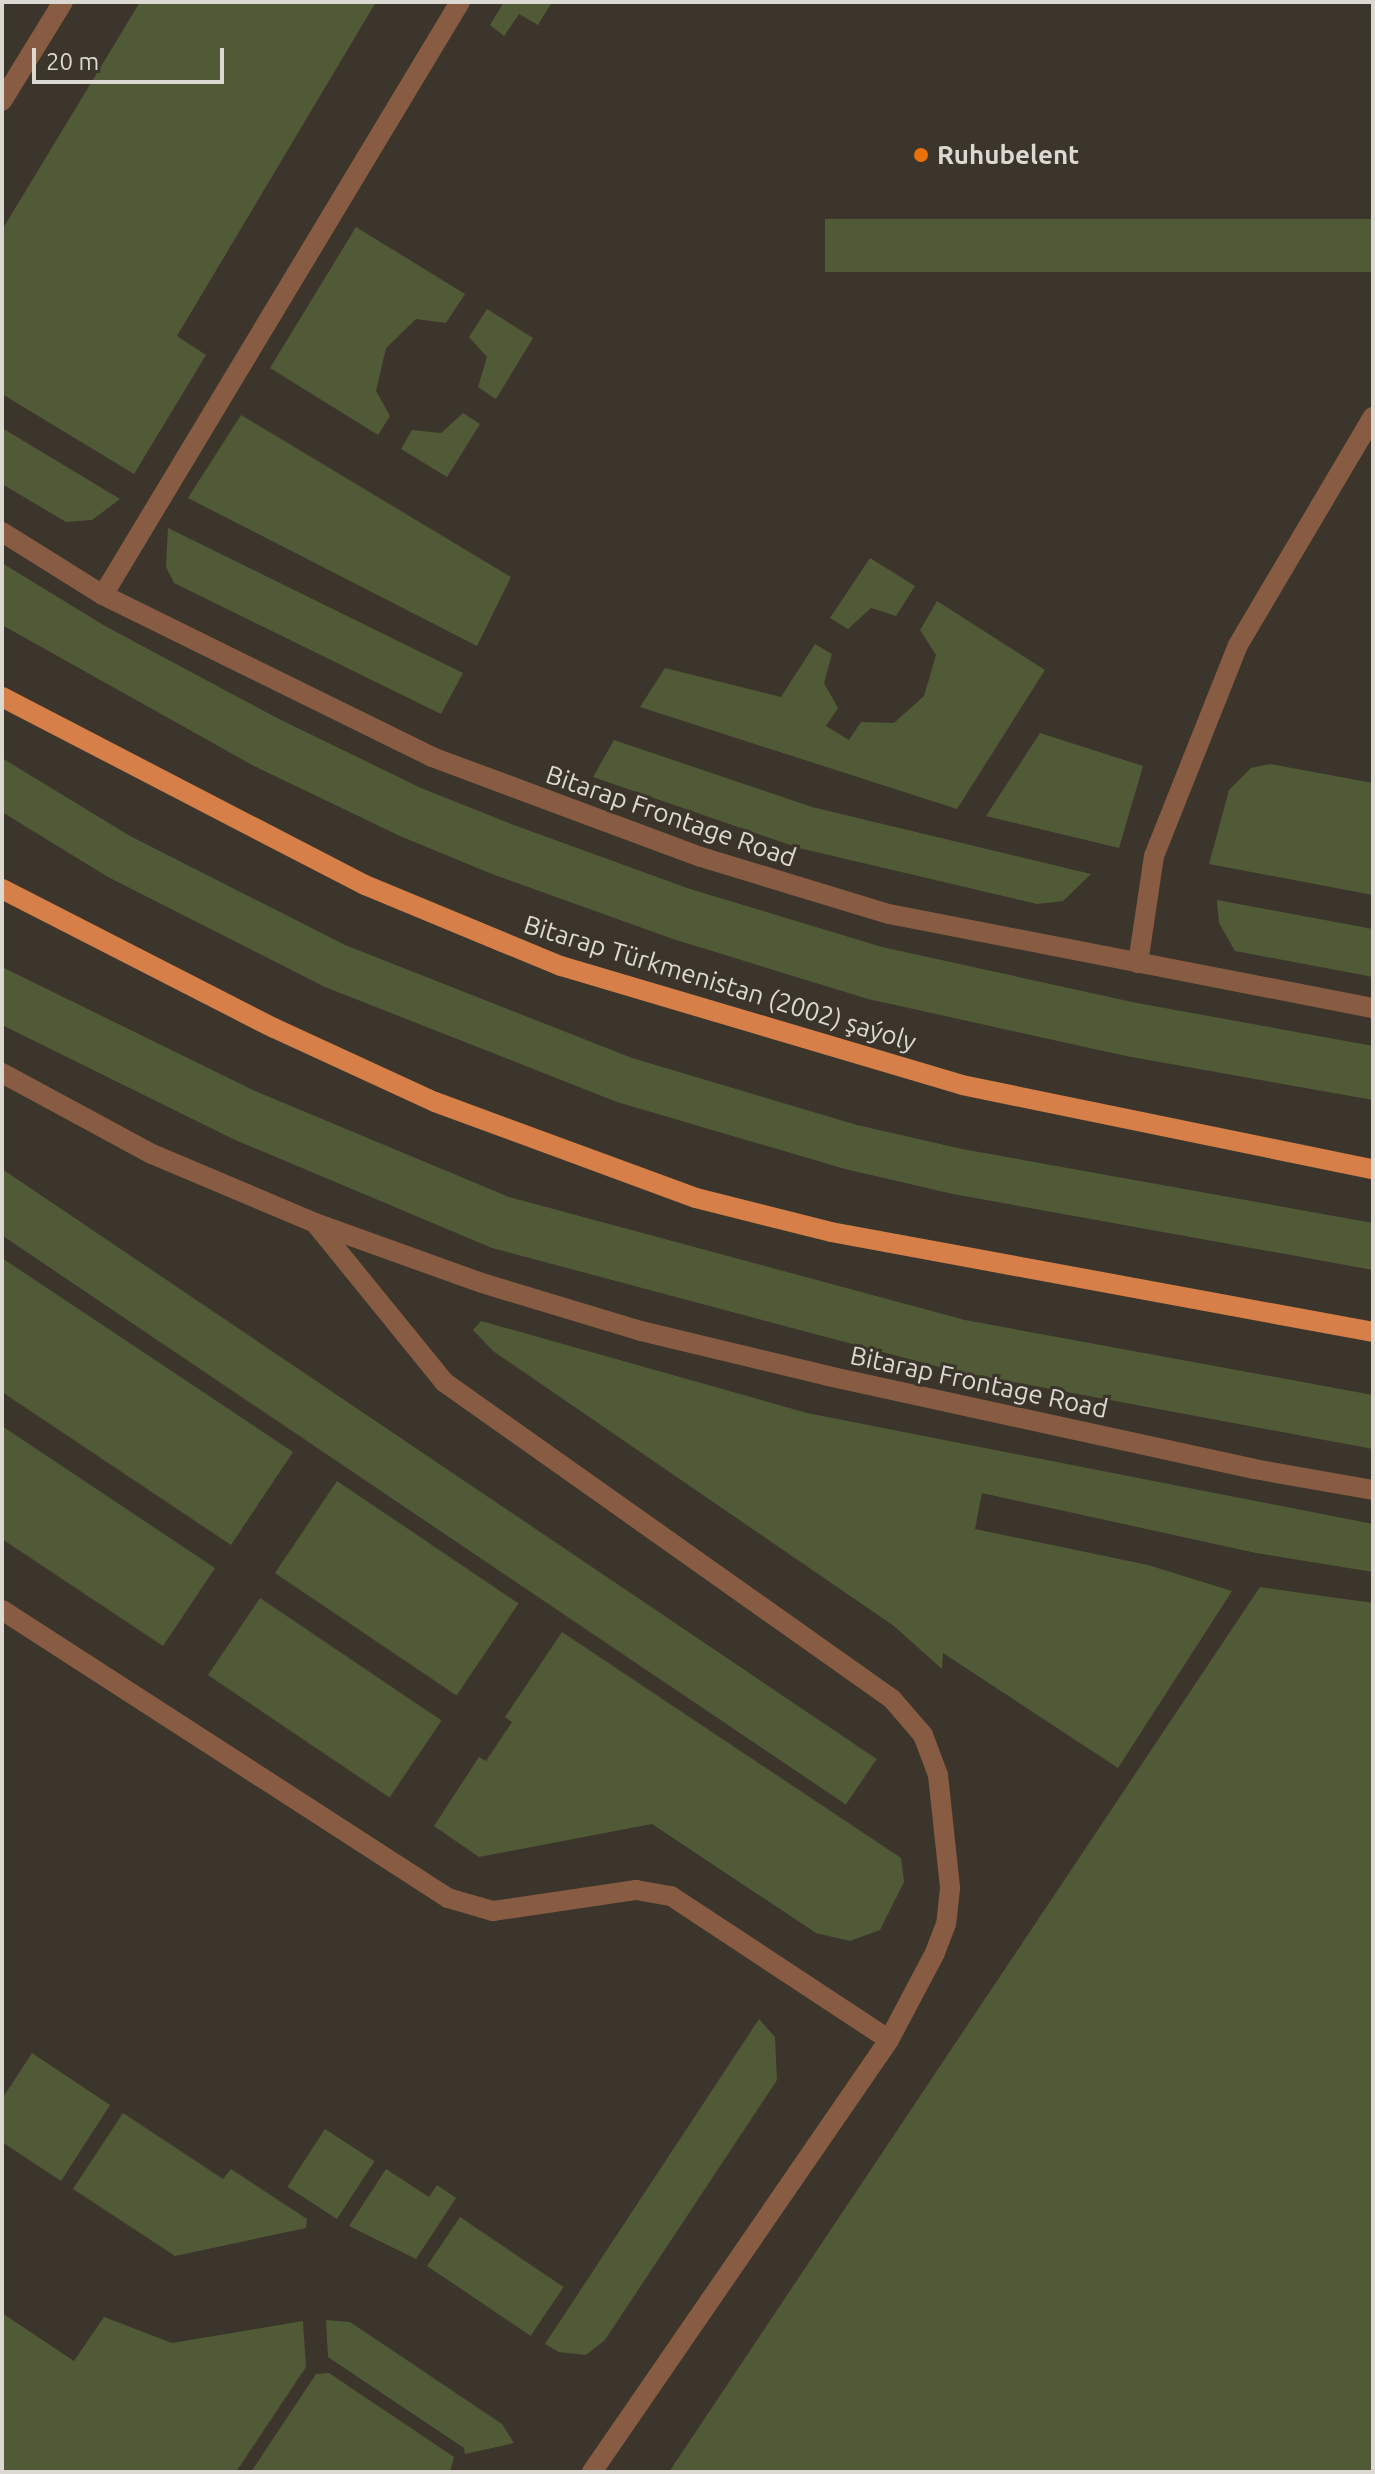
<!DOCTYPE html>
<meta charset="utf-8">
<style>
body{margin:0}
#map{position:relative;width:1375px;height:2474px;overflow:hidden;background:#3c352b;font-family:Ubuntu,sans-serif}
div>[style]{position:absolute}
[style*='--x']{left:calc(var(--x)*1px);top:calc(var(--y)*1px);width:calc(var(--w)*1px);rotate:calc(var(--a)*1deg)}
.green>*{inset:0;background:#515a36;transform-origin:0 0}
.minor>*{height:20px;margin:-10px;padding:0 10px;transform-origin:10px;border-radius:10px;background:#885c43}
.major>*{height:20px;margin:-10px;padding:0 10px;transform-origin:10px;border-radius:10px;background:#d67f48}
.dots>*{width:22px;height:22px;translate:-50% -50%;box-sizing:border-box;border:4px solid #3c352b;border-radius:50%}
span{translate:-50% -50%;white-space:nowrap;text-align:center;line-height:1.15;-webkit-text-stroke:6px #3c352b;paint-order:stroke}
.poi-label{font-size:26px;color:#dcd8d2;font-weight:700}
.left{translate:0 -50%;text-align:left}
.street-label{font-size:26px;color:#dcd8d2}
.frame{position:absolute;inset:0;border:4px solid #dcd8d2;pointer-events:none}
.scale{position:absolute;left:32px;top:48px;width:192px;height:36px;box-sizing:border-box;border:4px solid #dcd8d2;border-top:0;padding-left:10px;font-size:24px;line-height:28px;white-space:nowrap;color:#dcd8d2;-webkit-text-stroke:6px #3c352b;paint-order:stroke}
</style>
<div id="map">
<div class="green">
<i style="clip-path:polygon(140px 2px,376px 2px,177px 336px,206px 355px,134px 474px,2px 394px,2px 230px)"></i>
<i style="clip-path:polygon(504px 2px,552px 2px,538px 25px,519px 14px,504px 36px,490px 25px)"></i>
<i style="left:1373px;top:219px;width:53px;height:548px;rotate:90deg"></i>
<i style="clip-path:polygon(356px 227px,465px 294px,446px 323px,416px 319px,386px 348px,376px 391px,390px 416px,378px 435px,270px 368px)"></i>
<i style="clip-path:polygon(487px 309px,533px 338px,496px 399px,478px 387px,487px 357px,469px 337px)"></i>
<i style="clip-path:polygon(463px 413px,480px 424px,447px 477px,401px 449px,412px 430px,441px 433px)"></i>
<i style="clip-path:polygon(241px 415px,511px 577px,477px 646px,188px 498px)"></i>
<i style="clip-path:polygon(2px 428px,120px 499px,92px 520px,66px 522px,2px 484px)"></i>
<i style="clip-path:polygon(168px 528px,463px 673px,441px 714px,174px 583px,166px 567px)"></i>
<i style="clip-path:polygon(870px 558px,915px 586px,896px 616px,871px 608px,848px 629px,830px 618px)"></i>
<i style="clip-path:polygon(2px 563px,105px 626px,279px 719px,421px 788px,511px 824px,690px 889px,882px 947px,1137px 1003px,1373px 1046px,1373px 1100px,1126px 1056px,868px 999px,673px 939px,492px 874px,400px 836px,254px 766px,2px 625px)"></i>
<i style="clip-path:polygon(937px 601px,1045px 670px,957px 809px,640px 707px,665px 668px,781px 697px,815px 644px,832px 654px,824px 683px,838px 708px,826px 726px,849px 740px,861px 722px,894px 723px,924px 696px,936px 655px,920px 630px)"></i>
<i style="clip-path:polygon(1040px 733px,1143px 766px,1119px 848px,986px 816px)"></i>
<i style="clip-path:polygon(614px 740px,812px 807px,1091px 874px,1063px 901px,1037px 904px,799px 848px,593px 777px)"></i>
<i style="clip-path:polygon(2px 758px,130px 836px,345px 945px,632px 1058px,857px 1125px,962px 1149px,1373px 1223px,1373px 1270px,953px 1194px,845px 1169px,617px 1102px,325px 987px,108px 877px,2px 812px)"></i>
<i style="clip-path:polygon(1270px 764px,1373px 783px,1373px 895px,1209px 864px,1229px 790px,1251px 768px)"></i>
<i style="clip-path:polygon(1217px 900px,1373px 929px,1373px 977px,1235px 951px,1219px 923px)"></i>
<i style="clip-path:polygon(2px 967px,255px 1091px,509px 1197px,965px 1320px,1373px 1395px,1373px 1449px,954px 1371px,492px 1248px,233px 1139px,2px 1025px)"></i>
<i style="left:2px;top:1169px;width:1055px;height:55px;rotate:34deg"></i>
<i style="clip-path:polygon(2px 1258px,293px 1452px,231px 1545px,2px 1392px)"></i>
<i style="clip-path:polygon(481px 1321px,807px 1413px,1373px 1524px,1373px 1572px,1256px 1553px,982px 1493px,975px 1529px,1148px 1565px,1232px 1591px,1118px 1768px,943px 1653px,942px 1669px,894px 1626px,493px 1351px,473px 1330px)"></i>
<i style="clip-path:polygon(2px 1426px,215px 1568px,163px 1646px,2px 1539px)"></i>
<i style="left:337px;top:1481px;width:219px;height:111px;rotate:34deg"></i>
<i style="clip-path:polygon(1260px 1587px,1373px 1603px,1373px 2472px,669px 2472px)"></i>
<i style="left:260px;top:1598px;width:219px;height:93px;rotate:34deg"></i>
<i style="clip-path:polygon(562px 1632px,901px 1858px,904px 1882px,880px 1930px,850px 1941px,816px 1933px,652px 1824px,479px 1857px,434px 1826px,479px 1757px,486px 1761px,512px 1722px,505px 1717px)"></i>
<i style="clip-path:polygon(759px 2019px,775px 2037px,777px 2080px,605px 2340px,586px 2355px,559px 2352px,545px 2344px)"></i>
<i style="clip-path:polygon(32px 2053px,110px 2105px,61px 2181px,2px 2142px,2px 2099px)"></i>
<i style="clip-path:polygon(123px 2113px,223px 2179px,231px 2169px,307px 2219px,306px 2228px,175px 2256px,73px 2189px)"></i>
<i style="left:325px;top:2129px;width:59px;height:69px;rotate:33deg"></i>
<i style="clip-path:polygon(386px 2169px,429px 2197px,437px 2185px,456px 2198px,416px 2259px,349px 2226px)"></i>
<i style="left:460px;top:2217px;width:125px;height:59px;rotate:34deg"></i>
<i style="clip-path:polygon(2px 2313px,74px 2361px,104px 2317px,172px 2343px,303px 2321px,306px 2367px,236px 2472px,2px 2472px)"></i>
<i style="clip-path:polygon(326px 2320px,350px 2322px,502px 2424px,514px 2443px,465px 2454px,464px 2448px,328px 2357px)"></i>
<i style="clip-path:polygon(329px 2373px,454px 2457px,450px 2472px,251px 2472px,316px 2374px)"></i>
</div>
<div class="minor">
<i style="--x:2;--y:101;--w:116;--a:-58.4"></i>
<i style="--x:2;--y:532;--w:119;--a:32"></i>
<i style="--x:103;--y:595;--w:367;--a:26.2"></i>
<i style="--x:432;--y:757;--w:287;--a:20.4"></i>
<i style="--x:701;--y:857;--w:196;--a:16.9"></i>
<i style="--x:889;--y:914;--w:493;--a:11"></i>
<i style="--x:103;--y:595;--w:692;--a:-58.95"></i>
<i style="--x:1138;--y:963;--w:108;--a:-81.5"></i>
<i style="--x:1154;--y:856;--w:227;--a:-68.3"></i>
<i style="--x:1238;--y:645;--w:265;--a:-59.4"></i>
<i style="--x:2;--y:1073;--w:170;--a:28.4"></i>
<i style="--x:152;--y:1154;--w:177;--a:22.9"></i>
<i style="--x:315;--y:1223;--w:177;--a:19.8"></i>
<i style="--x:482;--y:1283;--w:166;--a:16.8"></i>
<i style="--x:641;--y:1331;--w:192;--a:13.5"></i>
<i style="--x:828;--y:1376;--w:436;--a:12.3"></i>
<i style="--x:1254;--y:1469;--w:121;--a:10"></i>
<i style="--x:315;--y:1223;--w:205;--a:50.9"></i>
<i style="--x:444;--y:1382;--w:549;--a:35.28"></i>
<i style="--x:892;--y:1699;--w:48;--a:49.3"></i>
<i style="--x:923;--y:1735;--w:43;--a:69.4"></i>
<i style="--x:938;--y:1775;--w:114;--a:83.9"></i>
<i style="--x:950;--y:1888;--w:36;--a:96"></i>
<i style="--x:946;--y:1924;--w:31;--a:111"></i>
<i style="--x:935;--y:1953;--w:98;--a:117.9"></i>
<i style="--x:889;--y:2040;--w:524;--a:124.51"></i>
<i style="--x:2;--y:1610;--w:531;--a:32.85"></i>
<i style="--x:448;--y:1898;--w:47;--a:16.1"></i>
<i style="--x:493;--y:1911;--w:145;--a:-8.4"></i>
<i style="--x:636;--y:1890;--w:36;--a:10"></i>
<i style="--x:671;--y:1896;--w:261;--a:33.4"></i>
</div>
<div class="major">
<i style="--x:2;--y:697;--w:409;--a:27.4"></i>
<i style="--x:365;--y:885;--w:212;--a:22.5"></i>
<i style="--x:561;--y:966;--w:418;--a:16.5"></i>
<i style="--x:962;--y:1085;--w:419;--a:11.6"></i>
<i style="--x:2;--y:889;--w:305;--a:27.1"></i>
<i style="--x:274;--y:1028;--w:177;--a:24.7"></i>
<i style="--x:435;--y:1102;--w:278;--a:20.2"></i>
<i style="--x:696;--y:1198;--w:139;--a:14.1"></i>
<i style="--x:831;--y:1232;--w:551;--a:10.45"></i>
</div>
<div class="dots">
<i style="left:921px;top:155px;background:#e8710a"></i>
</div>
<div class="poi-label">
<span class="left" style="left:937px;top:155px">Ruhubelent</span>
</div>
<div class="street-label">
<span style="left:671px;top:816px;rotate:19deg">Bitarap Frontage Road</span>
<span style="left:720px;top:983px;rotate:17deg">Bitarap Türkmenistan (2002) şaýoly</span>
<span style="left:979px;top:1382px;rotate:12deg">Bitarap Frontage Road</span>
</div>
<div class="frame"></div>
<div class="scale">20 m</div>
</div>
